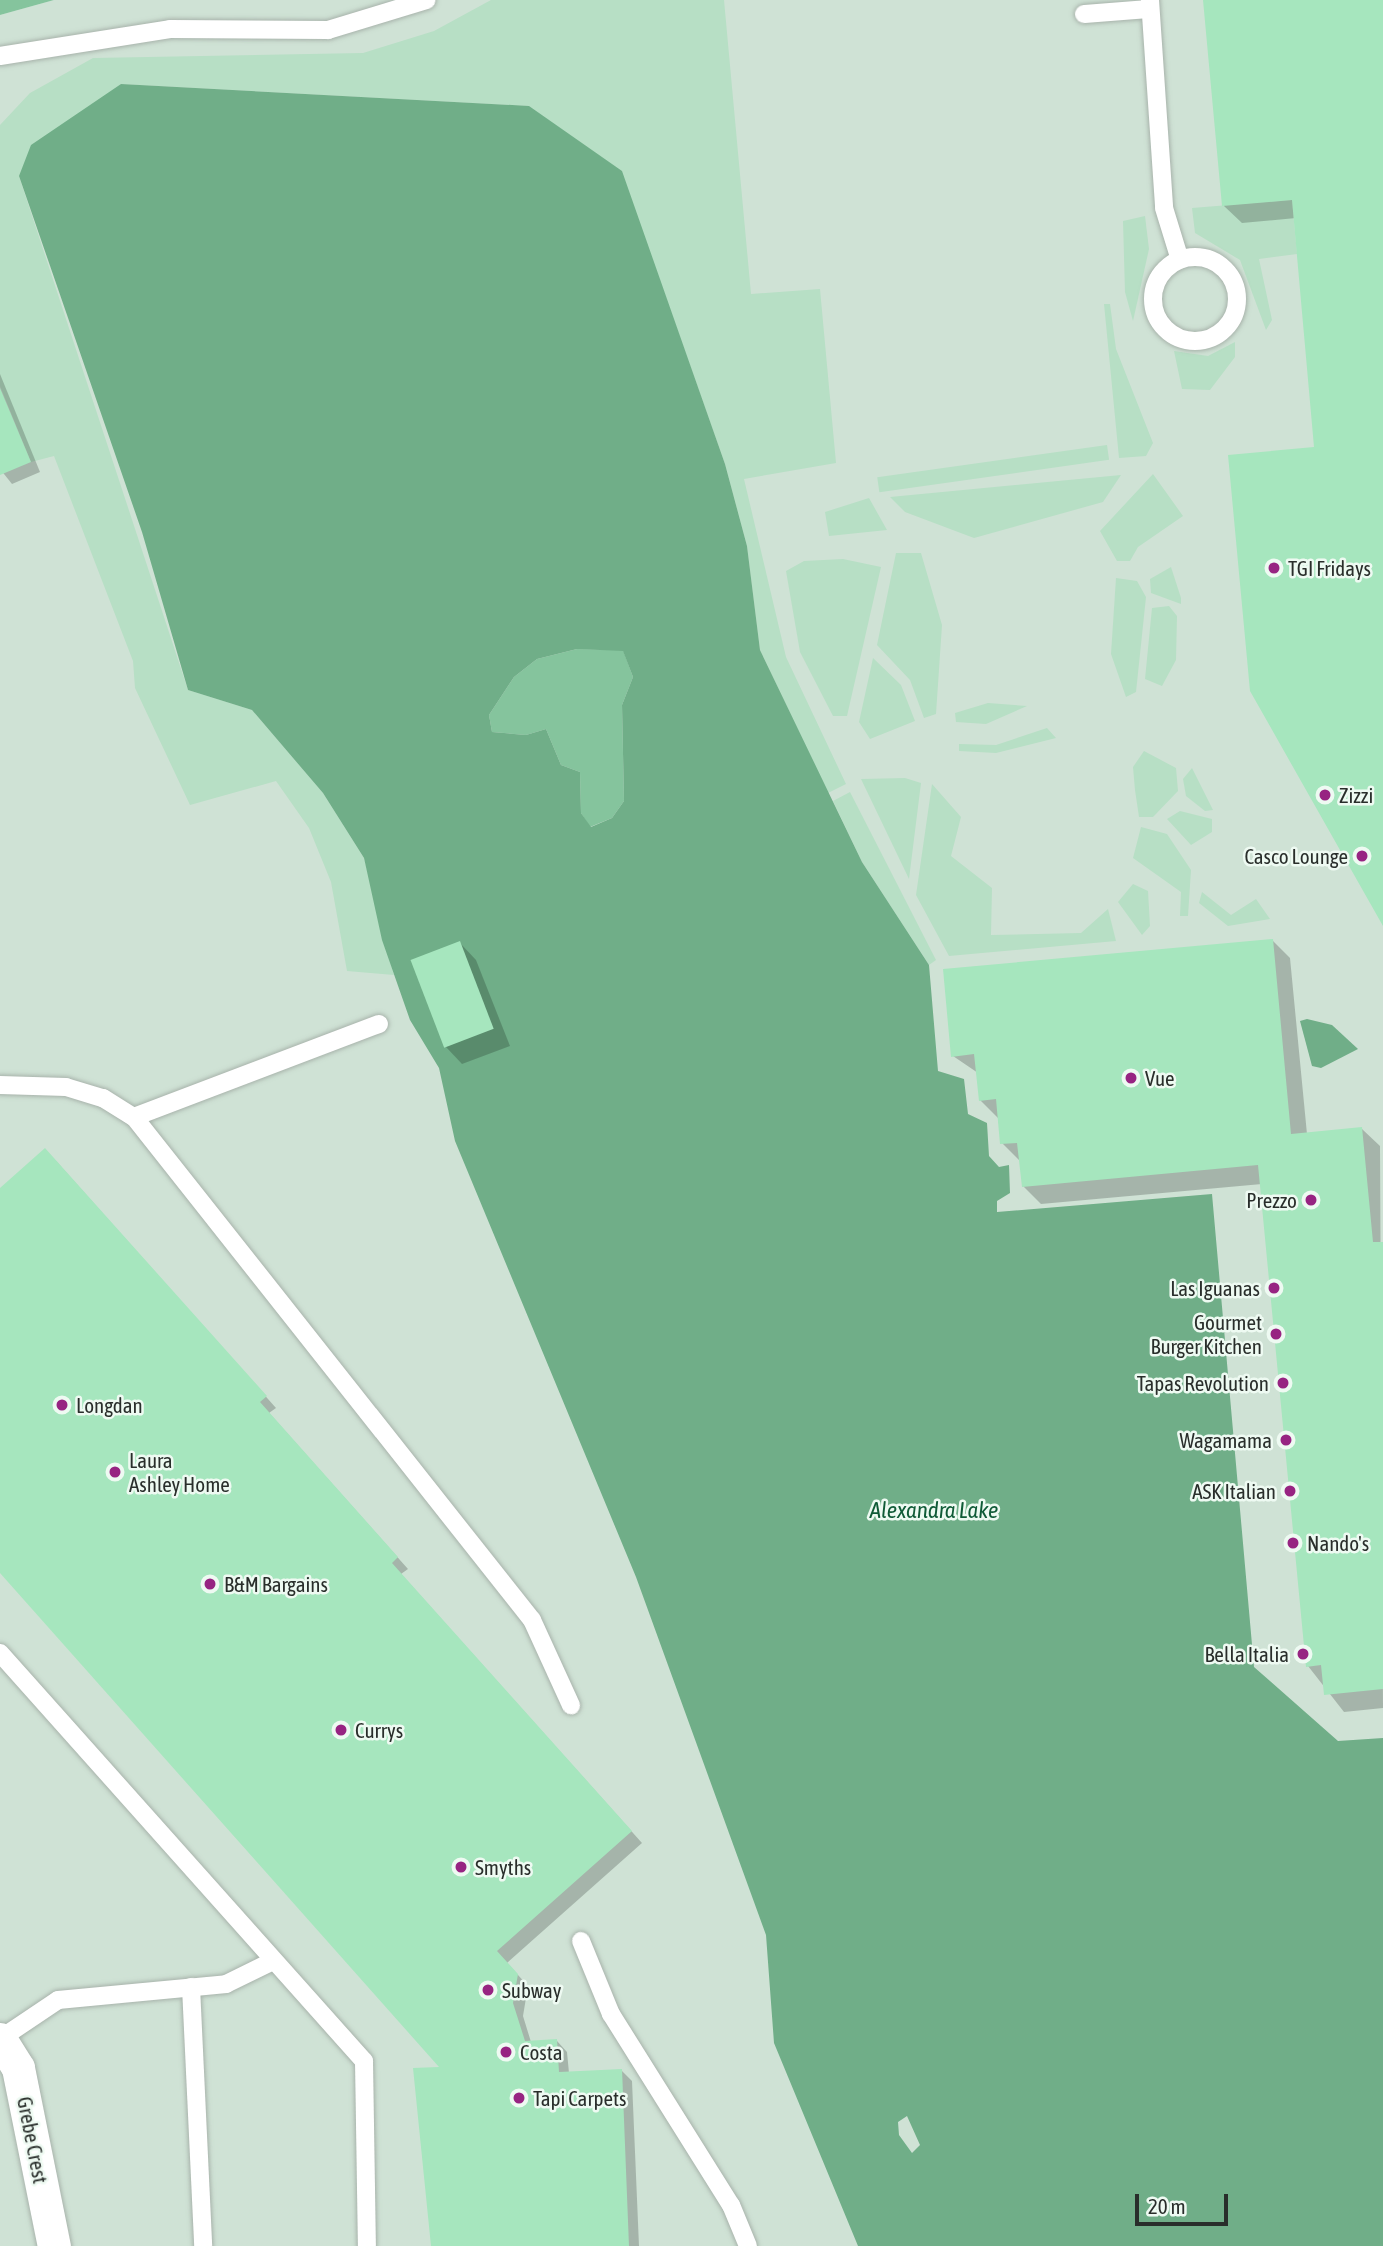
<!DOCTYPE html>
<style>
body{margin:0}
#map{position:relative;width:1383px;height:2246px;overflow:hidden;background:#e1ece4;font-family:"Asap Condensed",sans-serif}
div>[style]{position:absolute}
[style*='--x']{left:calc(var(--x)*1px);top:calc(var(--y)*1px);width:calc(var(--w)*1px);rotate:calc(var(--a)*1deg)}
.built>*{inset:0;background:#cfe2d5}
.green>*{inset:0;background:#b7dfc5;transform-origin:0 0}
.forest>*{inset:0;background:#85c49d}
.water>*{inset:0;background:#70ae88}
.shadow>*{inset:0;background:#0003}
.building>*{inset:0;background:#a6e6be;transform-origin:0 0}
.roads{filter:drop-shadow(0 0 2px #a8b3ab) drop-shadow(0 0 2px #a8b3ab)}
.lane>*{height:18px;margin:-9px;padding:0 9px;transform-origin:9px;border-radius:9px;background:#fff}
.lane>.ring{margin:-9px;padding:0;box-sizing:content-box;background:none;border:18px solid #fff;border-radius:50%}
.street>*{height:33px;margin:-16.5px;padding:0 16.5px;transform-origin:16.5px;border-radius:16.5px;background:#fff}
.dots>*{width:19px;height:19px;translate:-50% -50%;box-sizing:border-box;border:4px solid #eefaf2;border-radius:50%}
span{translate:-50% -50%;white-space:nowrap;text-align:center;line-height:1.15;-webkit-text-stroke:5px #eefaf2;paint-order:stroke}
.poi-label{font-size:21px;color:#292e2b}
.left{translate:0 -50%;text-align:left}
.right{translate:-100% -50%;text-align:right}
.street-label{font-size:21px;color:#292e2b}
.water-label{font-size:23px;color:#105b37;font-style:italic}
.scale{position:absolute;left:1135px;top:2194px;width:93px;height:32px;box-sizing:border-box;border:4px solid #292e2b;border-top:0;padding-left:9px;font-size:21px;line-height:24px;white-space:nowrap;color:#292e2b;-webkit-text-stroke:5px #eefaf2;paint-order:stroke}
</style>
<div id="map">
<div class="built">
<i style="clip-path:polygon(54px 0,1383px 0,1383px 2246px,0 2246px,0 15px)"></i>
</div>
<div class="green">
<i style="clip-path:polygon(491px 0,724px 0,751px 294px,820px 289px,836px 463px,744px 479px,786px 657px,846px 784px,828px 793px,760px 650px,747px 546px,725px 464px,621px 171px,528px 106px,121px 84px,19px 176px,188px 690px,252px 710px,323px 793px,364px 858px,394px 975px,347px 971px,331px 882px,309px 828px,276px 781px,190px 805px,135px 688px,133px 661px,54px 456px,31px 462px,0 386px,0 125px,30px 93px,93px 58px,363px 53px,434px 31px)"></i>
<i style="clip-path:polygon(1292px 200px,1297px 254px,1259px 259px,1272px 320px,1266px 330px,1240px 260px,1195px 233px,1192px 208px)"></i>
<i style="clip-path:polygon(1145px 216px,1149px 249px,1133px 321px,1125px 292px,1123px 221px)"></i>
<i style="clip-path:polygon(1104px 304px,1110px 304px,1116px 349px,1153px 443px,1146px 456px,1119px 458px)"></i>
<i style="clip-path:polygon(1235px 342px,1235px 357px,1210px 390px,1182px 389px,1174px 351px,1208px 356px)"></i>
<i style="left:1107px;top:445px;width:15px;height:232px;rotate:82deg"></i>
<i style="clip-path:polygon(1153px 474px,1183px 516px,1138px 547px,1130px 561px,1117px 561px,1100px 531px)"></i>
<i style="clip-path:polygon(1121px 475px,1103px 502px,974px 538px,905px 512px,890px 497px)"></i>
<i style="clip-path:polygon(869px 498px,887px 530px,829px 536px,825px 512px)"></i>
<i style="clip-path:polygon(896px 553px,921px 553px,942px 625px,936px 714px,924px 718px,910px 680px,877px 645px)"></i>
<i style="clip-path:polygon(843px 559px,881px 567px,847px 716px,833px 716px,800px 652px,786px 571px,804px 561px)"></i>
<i style="clip-path:polygon(1171px 567px,1181px 598px,1181px 604px,1151px 593px,1150px 579px)"></i>
<i style="clip-path:polygon(1116px 578px,1137px 581px,1146px 597px,1136px 692px,1126px 697px,1111px 654px)"></i>
<i style="clip-path:polygon(1169px 606px,1177px 616px,1176px 660px,1162px 686px,1145px 679px,1152px 608px)"></i>
<i style="clip-path:polygon(873px 658px,901px 685px,915px 721px,870px 739px,859px 722px)"></i>
<i style="clip-path:polygon(988px 703px,1027px 706px,986px 724px,956px 722px,955px 713px)"></i>
<i style="clip-path:polygon(1047px 728px,1056px 738px,996px 753px,959px 751px,959px 744px,996px 745px)"></i>
<i style="clip-path:polygon(1144px 751px,1176px 768px,1178px 791px,1153px 817px,1139px 817px,1135px 790px,1133px 767px)"></i>
<i style="clip-path:polygon(1192px 768px,1213px 810px,1205px 811px,1186px 796px,1183px 779px)"></i>
<i style="clip-path:polygon(905px 778px,921px 783px,909px 879px,861px 779px)"></i>
<i style="clip-path:polygon(932px 784px,961px 817px,951px 856px,992px 888px,991px 935px,1081px 933px,1108px 909px,1116px 941px,949px 956px,916px 895px)"></i>
<i style="clip-path:polygon(850px 792px,936px 960px,929px 965px,862px 862px,833px 801px)"></i>
<i style="clip-path:polygon(1180px 811px,1212px 819px,1212px 832px,1191px 845px,1167px 819px)"></i>
<i style="clip-path:polygon(1141px 827px,1167px 834px,1191px 870px,1188px 916px,1180px 916px,1181px 892px,1133px 858px)"></i>
<i style="clip-path:polygon(1133px 884px,1148px 891px,1150px 926px,1142px 935px,1118px 902px)"></i>
<i style="clip-path:polygon(1202px 892px,1231px 915px,1256px 899px,1270px 919px,1228px 926px,1199px 903px)"></i>
</div>
<div class="forest">
<i style="clip-path:polygon(0 0,54px 0,0 15px)"></i>
<i style="clip-path:polygon(577px 649px,623px 650px,633px 677px,622px 705px,624px 801px,612px 818px,590px 827px,581px 813px,580px 772px,561px 765px,546px 729px,526px 735px,492px 732px,489px 715px,514px 677px,537px 659px)"></i>
</div>
<div class="water">
<i style="clip-path:polygon(evenodd,121px 84px,529px 106px,622px 171px,725px 464px,747px 546px,760px 650px,862px 862px,929px 965px,938px 1071px,964px 1079px,968px 1114px,987px 1123px,989px 1156px,999px 1167px,1009px 1165px,1010px 1193px,997px 1201px,997px 1212px,1212px 1194px,1254px 1667px,1338px 1741px,1383px 1738px,1383px 2246px,858px 2246px,774px 2043px,766px 1935px,636px 1577px,455px 1141px,439px 1068px,410px 1020px,382px 940px,364px 858px,323px 793px,252px 710px,188px 690px,142px 532px,19px 176px,31px 145px,121px 84px,577px 649px,623px 651px,633px 677px,622px 705px,624px 801px,612px 818px,591px 827px,581px 813px,580px 772px,561px 765px,546px 729px,526px 735px,492px 732px,489px 715px,514px 677px,537px 659px,577px 649px,121px 84px,907px 2116px,920px 2145px,912px 2153px,899px 2135px,898px 2122px,907px 2116px)"></i>
<i style="clip-path:polygon(1307px 1019px,1332px 1025px,1358px 1049px,1321px 1068px,1312px 1066px,1300px 1021px)"></i>
</div>
<div class="shadow">
<i style="clip-path:polygon(1205px 0,1383px 0,1383px 922px,1316px 449px,1296px 218px,1242px 223px,1224px 206px)"></i>
<i style="clip-path:polygon(0 374px,40px 472px,12px 484px,0 469px)"></i>
<i style="clip-path:polygon(1273px 941px,1290px 958px,1307px 1134px,1362px 1129px,1380px 1146px,1383px 1708px,1344px 1712px,1308px 1666px,1262px 1184px,1041px 1204px,1023px 1186px,1020px 1161px,1002px 1143px,998px 1118px,980px 1100px,978px 1073px,953px 1056px)"></i>
<i style="clip-path:polygon(460px 943px,476px 960px,510px 1046px,462px 1064px,446px 1047px)"></i>
<i style="clip-path:polygon(56px 1161px,276px 1408px,269px 1413px,408px 1569px,401px 1574px,642px 1843px,507px 1963px,528px 1986px,523px 2016px,531px 2042px,557px 2041px,567px 2052px,569px 2073px,621px 2070px,632px 2081px,639px 2246px,433px 2246px,415px 2070px,443px 2068px,0 1571px,0 1190px)"></i>
</div>
<div class="building">
<i style="clip-path:polygon(1203px 0,1383px 0,1383px 926px,1250px 691px,1228px 455px,1314px 447px,1292px 200px,1222px 206px)"></i>
<i style="clip-path:polygon(0 388px,31px 462px,0 475px)"></i>
<i style="clip-path:polygon(1273px 939px,1291px 1134px,1362px 1127px,1373px 1242px,1383px 1242px,1383px 1689px,1324px 1695px,1321px 1665px,1306px 1667px,1258px 1165px,1022px 1187px,1017px 1143px,1000px 1144px,996px 1099px,979px 1101px,974px 1054px,951px 1057px,943px 969px)"></i>
<i style="left:460px;top:941px;width:94px;height:53px;rotate:69deg"></i>
<i style="clip-path:polygon(45px 1148px,267px 1396px,260px 1402px,398px 1557px,392px 1563px,632px 1831px,497px 1951px,518px 1974px,513px 2003px,525px 2041px,557px 2039px,559px 2072px,622px 2069px,629px 2246px,431px 2246px,413px 2068px,439px 2067px,0 1573px,0 1188px)"></i>
</div>
<div class="roads">
<div class="lane">
<i style="--x:1150;--y:0;--w:208;--a:86.1"></i>
<i style="--x:1164;--y:208;--w:54;--a:72.9"></i>
<i style="--x:1084;--y:14;--w:65;--a:-4.4"></i>
<i style="--x:0;--y:56;--w:172;--a:-9"></i>
<i style="--x:170;--y:29;--w:158;--a:0.4"></i>
<i style="--x:328;--y:30;--w:103;--a:-16.9"></i>
<i class="ring" style="left:1153px;top:257px;width:66px;height:66px"></i>
<i style="--x:0;--y:1085;--w:66;--a:1.7"></i>
<i style="--x:66;--y:1087;--w:39;--a:17"></i>
<i style="--x:103;--y:1098;--w:36;--a:32"></i>
<i style="--x:134;--y:1117;--w:641;--a:51.65"></i>
<i style="--x:532;--y:1620;--w:94;--a:65.4"></i>
<i style="--x:134;--y:1117;--w:262;--a:-20.8"></i>
<i style="--x:0;--y:1653;--w:547;--a:48.26"></i>
<i style="--x:364;--y:2061;--w:185;--a:89.1"></i>
<i style="--x:581;--y:1941;--w:79;--a:67.7"></i>
<i style="--x:611;--y:2014;--w:226;--a:57.9"></i>
<i style="--x:731;--y:2205;--w:44;--a:67.5"></i>
<i style="--x:191;--y:1987;--w:259;--a:87.3"></i>
<i style="--x:0;--y:2039;--w:70;--a:-33.9"></i>
<i style="--x:58;--y:2000;--w:169;--a:-5.4"></i>
<i style="--x:226;--y:1984;--w:52;--a:-26.1"></i>
</div>
<div class="street">
<i style="--x:0;--y:2039;--w:34;--a:58"></i>
<i style="--x:18;--y:2068;--w:182;--a:78.6"></i>
</div>
</div>
<div class="dots">
<i style="left:1274px;top:568px;background:#972482"></i>
<i style="left:1325px;top:795px;background:#972482"></i>
<i style="left:1362px;top:856px;background:#972482"></i>
<i style="left:1131px;top:1078px;background:#972482"></i>
<i style="left:1311px;top:1200px;background:#972482"></i>
<i style="left:1274px;top:1288px;background:#972482"></i>
<i style="left:1276px;top:1334px;background:#972482"></i>
<i style="left:1283px;top:1383px;background:#972482"></i>
<i style="left:62px;top:1405px;background:#972482"></i>
<i style="left:1286px;top:1440px;background:#972482"></i>
<i style="left:115px;top:1472px;background:#972482"></i>
<i style="left:1290px;top:1491px;background:#972482"></i>
<i style="left:1293px;top:1543px;background:#972482"></i>
<i style="left:210px;top:1584px;background:#972482"></i>
<i style="left:1303px;top:1654px;background:#972482"></i>
<i style="left:341px;top:1730px;background:#972482"></i>
<i style="left:461px;top:1867px;background:#972482"></i>
<i style="left:488px;top:1990px;background:#972482"></i>
<i style="left:506px;top:2052px;background:#972482"></i>
<i style="left:519px;top:2098px;background:#972482"></i>
</div>
<div class="poi-label">
<span class="left" style="left:1288px;top:568px">TGI Fridays</span>
<span class="left" style="left:1339px;top:795px">Zizzi</span>
<span class="right" style="left:1348px;top:856px">Casco Lounge</span>
<span class="left" style="left:1145px;top:1078px">Vue</span>
<span class="right" style="left:1297px;top:1200px">Prezzo</span>
<span class="right" style="left:1260px;top:1288px">Las Iguanas</span>
<span class="right" style="left:1262px;top:1334px">Gourmet<br>Burger Kitchen</span>
<span class="right" style="left:1269px;top:1383px">Tapas Revolution</span>
<span class="left" style="left:76px;top:1405px">Longdan</span>
<span class="right" style="left:1272px;top:1440px">Wagamama</span>
<span class="left" style="left:129px;top:1472px">Laura<br>Ashley Home</span>
<span class="right" style="left:1276px;top:1491px">ASK Italian</span>
<span class="left" style="left:1307px;top:1543px">Nando's</span>
<span class="left" style="left:224px;top:1584px">B&amp;M Bargains</span>
<span class="right" style="left:1289px;top:1654px">Bella Italia</span>
<span class="left" style="left:355px;top:1730px">Currys</span>
<span class="left" style="left:475px;top:1867px">Smyths</span>
<span class="left" style="left:502px;top:1990px">Subway</span>
<span class="left" style="left:520px;top:2052px">Costa</span>
<span class="left" style="left:533px;top:2098px">Tapi Carpets</span>
</div>
<div class="street-label">
<span style="left:33px;top:2140px;rotate:79deg">Grebe Crest</span>
</div>
<div class="water-label">
<span style="left:934px;top:1510px">Alexandra Lake</span>
</div>
<div class="scale">20 m</div>
</div>
